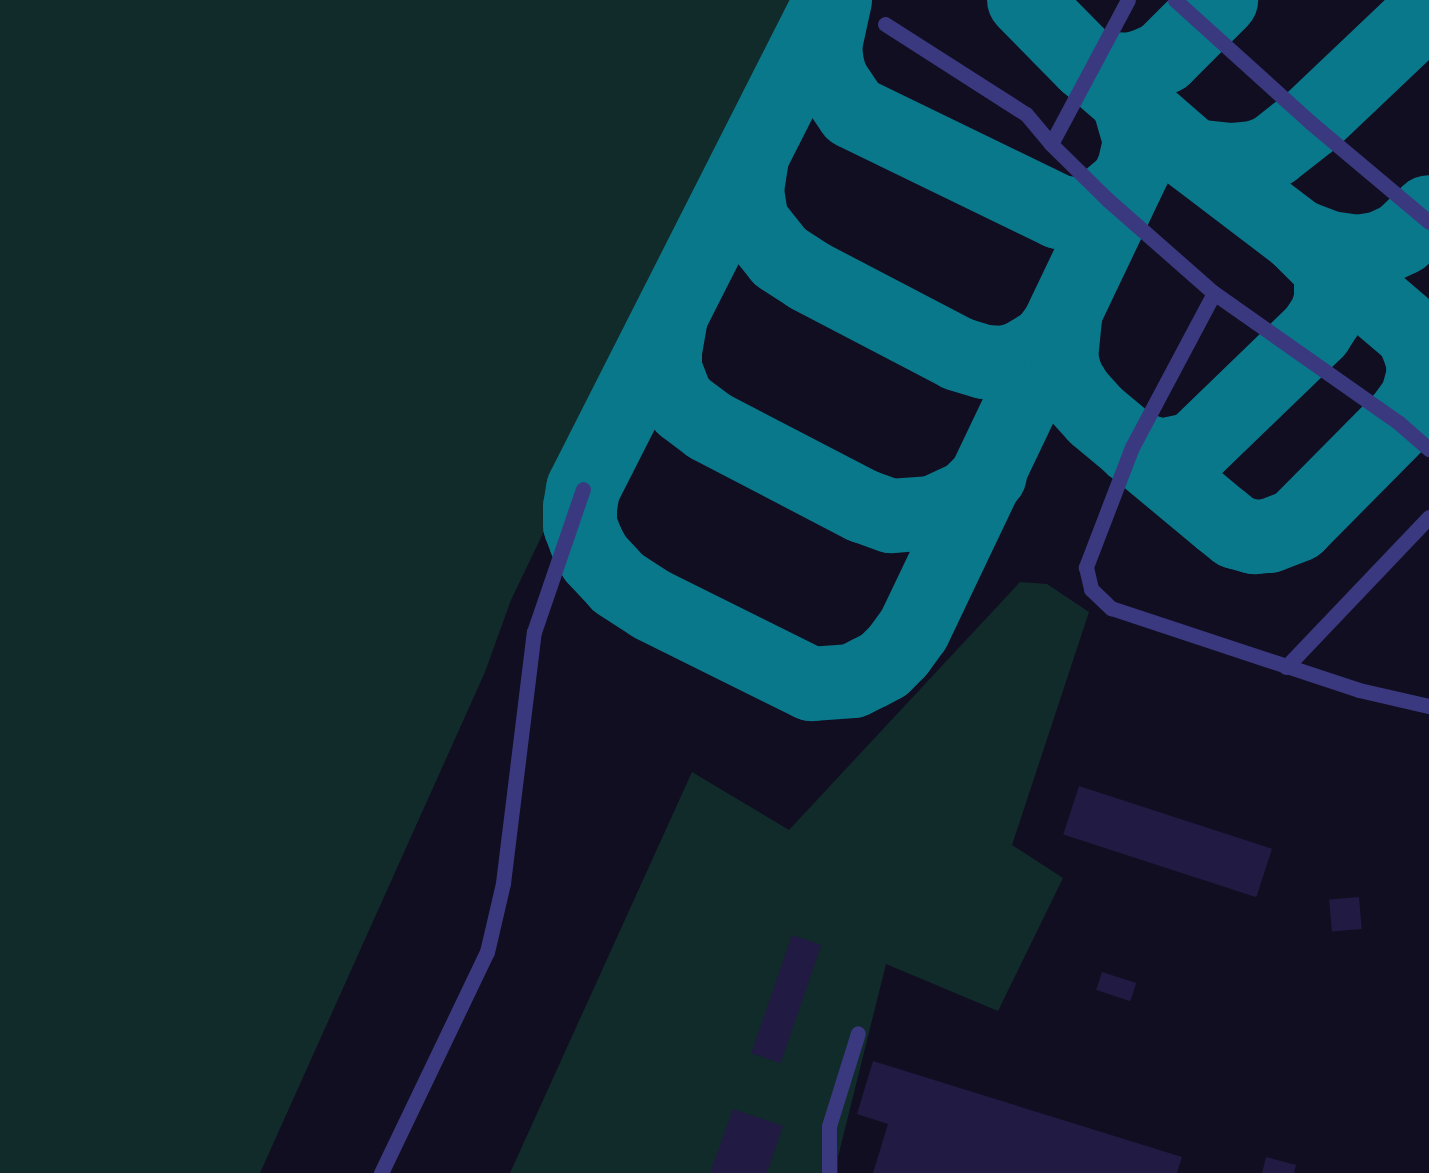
<!DOCTYPE html>
<style>
body{margin:0}
#map{position:relative;width:1429px;height:1173px;overflow:hidden;background:#110e21;font-family:Barlow,sans-serif}
div>[style]{position:absolute}
[style*='--x']{left:calc(var(--x)*1px);top:calc(var(--y)*1px);width:calc(var(--w)*1px);rotate:calc(var(--a)*1deg)}
.green>*{inset:0;background:#112b2a}
.taxiway>*{height:74px;margin:-37px;padding:0 37px;transform-origin:37px;border-radius:37px;background:#0a788b}
.building>*{inset:0;background:#211a42;transform-origin:0 0}
.minor>*{height:15px;margin:-7.5px;padding:0 7.5px;transform-origin:7.5px;border-radius:7.5px;background:#3a3980}
span{translate:-50% -50%;white-space:nowrap;text-align:center;line-height:1.15;-webkit-text-stroke:4.5px #110e21;paint-order:stroke}
</style>
<div id="map">
<div class="green">
<i style="clip-path:polygon(0 0,799px 0,511px 600px,485px 672px,260px 1173px,0 1173px)"></i>
<i style="clip-path:polygon(1020px 582px,1047px 584px,1089px 612px,1012px 845px,1063px 878px,998px 1011px,886px 964px,838px 1157px,838px 1173px,510px 1173px,692px 772px,789px 830px)"></i>
</div>
<div class="taxiway">
<i style="--x:831;--y:0;--w:548;--a:116.89"></i>
<i style="--x:583;--y:489;--w:18;--a:99"></i>
<i style="--x:580;--y:507;--w:18;--a:90"></i>
<i style="--x:580;--y:525;--w:17;--a:69"></i>
<i style="--x:586;--y:541;--w:19;--a:62"></i>
<i style="--x:595;--y:558;--w:34;--a:47"></i>
<i style="--x:618;--y:583;--w:40;--a:32.9"></i>
<i style="--x:652;--y:605;--w:178;--a:26.4"></i>
<i style="--x:811;--y:684;--w:42;--a:-4.1"></i>
<i style="--x:853;--y:681;--w:18;--a:-27"></i>
<i style="--x:869;--y:673;--w:17;--a:-28"></i>
<i style="--x:884;--y:665;--w:20;--a:-45"></i>
<i style="--x:898;--y:651;--w:27;--a:-54"></i>
<i style="--x:914;--y:629;--w:511;--a:-64.49"></i>
<i style="--x:1134;--y:168;--w:28;--a:-77"></i>
<i style="--x:1140;--y:141;--w:47;--a:-106.1"></i>
<i style="--x:835;--y:0;--w:47;--a:102.3"></i>
<i style="--x:825;--y:46;--w:19;--a:84"></i>
<i style="--x:827;--y:65;--w:17;--a:73"></i>
<i style="--x:832;--y:81;--w:37;--a:56"></i>
<i style="--x:853;--y:112;--w:229;--a:25.9"></i>
<i style="--x:1059;--y:212;--w:22;--a:8"></i>
<i style="--x:1081;--y:215;--w:15;--a:-20"></i>
<i style="--x:1095;--y:210;--w:40;--a:-40"></i>
<i style="--x:1024;--y:0;--w:88;--a:45.5"></i>
<i style="--x:1086;--y:63;--w:142;--a:41"></i>
<i style="--x:1193;--y:156;--w:132;--a:37.3"></i>
<i style="--x:1298;--y:236;--w:151;--a:40.4"></i>
<i style="--x:1413;--y:334;--w:18;--a:29"></i>
<i style="--x:1086;--y:63;--w:22;--a:16"></i>
<i style="--x:1107;--y:69;--w:23;--a:2"></i>
<i style="--x:1130;--y:70;--w:18;--a:-16"></i>
<i style="--x:1147;--y:65;--w:19;--a:-25"></i>
<i style="--x:1164;--y:57;--w:81;--a:-45"></i>
<i style="--x:1193;--y:156;--w:38;--a:6"></i>
<i style="--x:1231;--y:160;--w:24;--a:-5"></i>
<i style="--x:1255;--y:158;--w:19;--a:-21"></i>
<i style="--x:1273;--y:151;--w:47;--a:-38.1"></i>
<i style="--x:1310;--y:122;--w:160;--a:-43.5"></i>
<i style="--x:1426;--y:12;--w:8;--a:-67"></i>
<i style="--x:752;--y:158;--w:33;--a:99"></i>
<i style="--x:747;--y:191;--w:31;--a:81"></i>
<i style="--x:752;--y:222;--w:45;--a:51.3"></i>
<i style="--x:780;--y:257;--w:35;--a:33"></i>
<i style="--x:809;--y:276;--w:168;--a:27.6"></i>
<i style="--x:958;--y:354;--w:28;--a:17"></i>
<i style="--x:985;--y:362;--w:19;--a:3"></i>
<i style="--x:1004;--y:363;--w:18;--a:-16"></i>
<i style="--x:1021;--y:358;--w:29;--a:-31"></i>
<i style="--x:1046;--y:343;--w:31;--a:-53"></i>
<i style="--x:1298;--y:236;--w:33;--a:21"></i>
<i style="--x:1329;--y:248;--w:28;--a:8"></i>
<i style="--x:1357;--y:252;--w:24;--a:-9"></i>
<i style="--x:1381;--y:248;--w:23;--a:-25"></i>
<i style="--x:1402;--y:238;--w:37;--a:-44"></i>
<i style="--x:671;--y:317;--w:35;--a:100"></i>
<i style="--x:665;--y:351;--w:18;--a:90"></i>
<i style="--x:665;--y:369;--w:31;--a:69"></i>
<i style="--x:676;--y:398;--w:12;--a:48"></i>
<i style="--x:684;--y:407;--w:31;--a:37"></i>
<i style="--x:709;--y:426;--w:174;--a:27.5"></i>
<i style="--x:863;--y:506;--w:30;--a:20"></i>
<i style="--x:891;--y:516;--w:42;--a:-4.1"></i>
<i style="--x:933;--y:513;--w:38;--a:-25"></i>
<i style="--x:968;--y:497;--w:31;--a:-45"></i>
<i style="--x:1065;--y:318;--w:40;--a:95.7"></i>
<i style="--x:1061;--y:358;--w:20;--a:75"></i>
<i style="--x:1066;--y:377;--w:21;--a:59"></i>
<i style="--x:1077;--y:395;--w:28;--a:48"></i>
<i style="--x:1096;--y:416;--w:163;--a:39.8"></i>
<i style="--x:1221;--y:520;--w:19;--a:39"></i>
<i style="--x:1236;--y:532;--w:19;--a:16"></i>
<i style="--x:1254;--y:537;--w:15;--a:-4"></i>
<i style="--x:1269;--y:536;--w:30;--a:-21"></i>
<i style="--x:1297;--y:525;--w:151;--a:-45.3"></i>
<i style="--x:1403;--y:418;--w:24;--a:-54"></i>
<i style="--x:1417;--y:399;--w:28;--a:-75"></i>
<i style="--x:1424;--y:372;--w:15;--a:-98"></i>
<i style="--x:1422;--y:357;--w:25;--a:-111"></i>
<i style="--x:1132;--y:447;--w:30;--a:17"></i>
<i style="--x:1161;--y:456;--w:34;--a:-12"></i>
<i style="--x:1194;--y:449;--w:170;--a:-44"></i>
<i style="--x:1316;--y:331;--w:20;--a:-57"></i>
<i style="--x:1327;--y:314;--w:16;--a:-75"></i>
<i style="--x:1331;--y:299;--w:24;--a:-90"></i>
<i style="--x:1331;--y:275;--w:12;--a:-114"></i>
<i style="--x:1326;--y:264;--w:40;--a:-135"></i>
</div>
<div class="building">
<i style="left:1079px;top:786px;width:203px;height:51px;rotate:18deg"></i>
<i style="left:1359px;top:897px;width:32px;height:30px;rotate:85deg"></i>
<i style="left:792px;top:935px;width:31px;height:125px;rotate:19deg"></i>
<i style="left:1102px;top:972px;width:36px;height:19px;rotate:18deg"></i>
<i style="clip-path:polygon(873px 1061px,1182px 1157px,1177px 1173px,873px 1173px,888px 1124px,857px 1114px)"></i>
<i style="clip-path:polygon(733px 1109px,783px 1126px,767px 1173px,710px 1173px)"></i>
<i style="clip-path:polygon(1266px 1157px,1296px 1165px,1294px 1173px,1262px 1173px)"></i>
</div>
<div class="minor">
<i style="--x:1175;--y:0;--w:182;--a:42.1"></i>
<i style="--x:1310;--y:122;--w:155;--a:40"></i>
<i style="--x:885;--y:24;--w:167;--a:32.6"></i>
<i style="--x:1026;--y:114;--w:39;--a:50"></i>
<i style="--x:1051;--y:144;--w:80;--a:44.5"></i>
<i style="--x:1108;--y:200;--w:141;--a:41.3"></i>
<i style="--x:1214;--y:293;--w:226;--a:35.1"></i>
<i style="--x:1399;--y:423;--w:40;--a:41"></i>
<i style="--x:1051;--y:144;--w:163;--a:-61.9"></i>
<i style="--x:1214;--y:293;--w:174;--a:118"></i>
<i style="--x:1132;--y:447;--w:129;--a:111"></i>
<i style="--x:1086;--y:567;--w:23;--a:77"></i>
<i style="--x:1091;--y:589;--w:28;--a:44"></i>
<i style="--x:1111;--y:608;--w:261;--a:18.3"></i>
<i style="--x:1359;--y:690;--w:72;--a:12.9"></i>
<i style="--x:1286;--y:667;--w:207;--a:-46.4"></i>
<i style="--x:381;--y:1173;--w:245;--a:-64.4"></i>
<i style="--x:487;--y:952;--w:71;--a:-76.9"></i>
<i style="--x:503;--y:883;--w:253;--a:-83"></i>
<i style="--x:534;--y:632;--w:151;--a:-71.1"></i>
<i style="--x:829;--y:1173;--w:47;--a:-90"></i>
<i style="--x:829;--y:1126;--w:97;--a:-72.7"></i>
</div>
</div>
